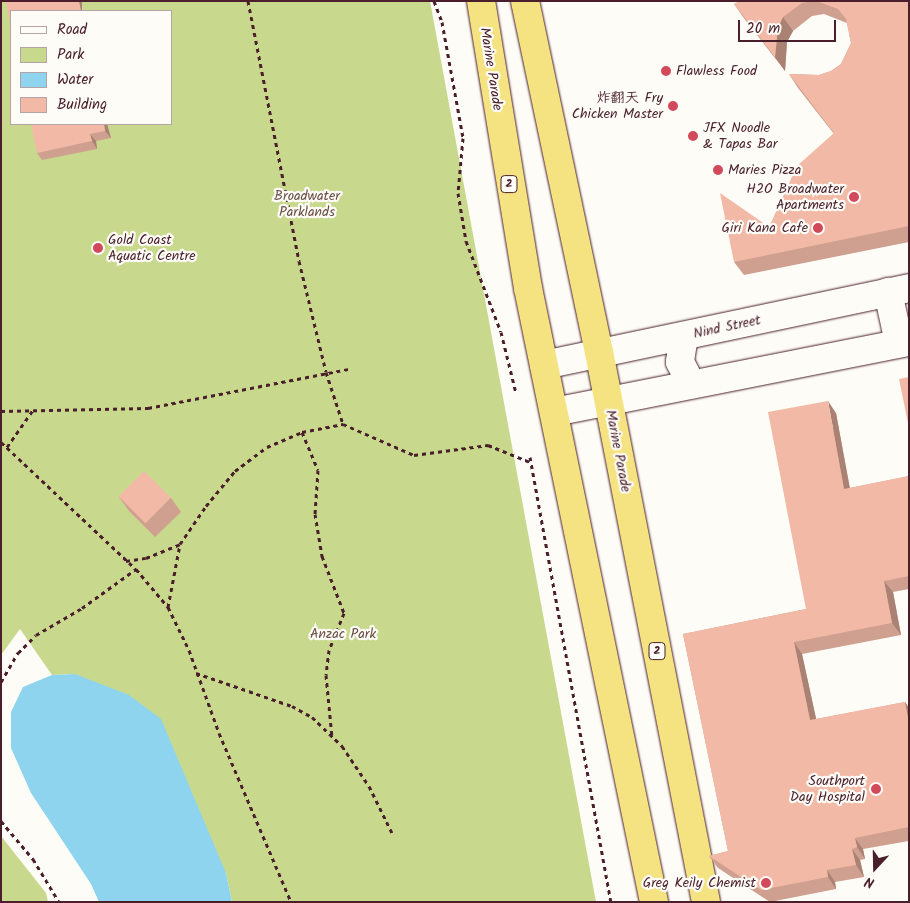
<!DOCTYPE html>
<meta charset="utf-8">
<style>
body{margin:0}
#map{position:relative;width:910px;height:903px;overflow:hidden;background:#fdfcf7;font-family:Kalam,"LXGW WenKai TC",sans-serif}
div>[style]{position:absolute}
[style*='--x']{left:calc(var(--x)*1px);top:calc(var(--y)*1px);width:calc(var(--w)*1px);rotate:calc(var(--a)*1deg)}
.green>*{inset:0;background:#c8d98d}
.water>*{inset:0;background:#8ed4ef}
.path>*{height:3px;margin-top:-1.5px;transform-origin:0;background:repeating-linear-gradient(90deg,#4a1f2b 0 4px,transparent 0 8px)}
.roads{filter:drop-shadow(0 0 1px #4a1f2b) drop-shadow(0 0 1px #4a1f2b)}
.secondary>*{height:28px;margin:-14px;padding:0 14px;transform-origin:14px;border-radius:14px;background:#fdfcf7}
.highway>*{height:28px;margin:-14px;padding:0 14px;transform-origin:14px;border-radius:14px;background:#f5e381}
.wall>*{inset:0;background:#cf9f8f}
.shaded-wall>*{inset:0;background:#a98274;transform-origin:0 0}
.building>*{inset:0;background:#f1b9a6;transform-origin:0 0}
.dots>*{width:14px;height:14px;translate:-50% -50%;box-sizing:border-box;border:2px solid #fdfcf7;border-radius:50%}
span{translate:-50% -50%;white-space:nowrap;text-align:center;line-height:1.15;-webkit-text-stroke:4.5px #fdfcf7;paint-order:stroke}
.shield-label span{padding:1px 4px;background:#fdfcf7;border:1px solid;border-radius:4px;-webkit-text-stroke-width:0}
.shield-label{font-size:12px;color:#4a1f2b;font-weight:700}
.street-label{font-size:14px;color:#4a1f2b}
.poi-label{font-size:14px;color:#4a1f2b}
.left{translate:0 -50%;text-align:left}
.right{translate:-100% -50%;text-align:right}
.park-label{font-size:14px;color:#6a4e44}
.frame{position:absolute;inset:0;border:2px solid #4a1f2b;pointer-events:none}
.legend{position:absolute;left:10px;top:10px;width:162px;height:115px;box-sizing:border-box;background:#fdfcf7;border:1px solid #b5a4a5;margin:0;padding:6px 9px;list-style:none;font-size:15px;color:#4a1f2b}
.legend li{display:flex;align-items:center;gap:10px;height:25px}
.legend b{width:25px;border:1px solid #b5a4a5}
.north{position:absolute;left:850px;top:843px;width:50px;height:50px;-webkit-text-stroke:4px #fdfcf7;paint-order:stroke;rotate:201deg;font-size:14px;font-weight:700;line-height:20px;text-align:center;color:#4a1f2b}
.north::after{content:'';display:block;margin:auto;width:18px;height:22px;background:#4a1f2b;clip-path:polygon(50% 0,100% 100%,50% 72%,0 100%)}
.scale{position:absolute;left:738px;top:20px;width:98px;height:22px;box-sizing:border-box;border:2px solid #4a1f2b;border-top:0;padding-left:6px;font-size:15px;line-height:18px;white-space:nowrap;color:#4a1f2b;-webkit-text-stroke:4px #fdfcf7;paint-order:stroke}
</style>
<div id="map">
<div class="green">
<i style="clip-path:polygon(evenodd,1px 1px,430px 1px,596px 902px,232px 902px,226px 873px,75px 674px,52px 675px,20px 629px,1px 655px,1px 1px,11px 11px,171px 11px,171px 124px,11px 124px,11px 11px)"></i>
<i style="clip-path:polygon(1px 836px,46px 893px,48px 902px,1px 902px)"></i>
</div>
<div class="water">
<i style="clip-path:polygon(75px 674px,129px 695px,161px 719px,226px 873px,232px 902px,99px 902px,91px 884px,31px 793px,11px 748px,11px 712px,23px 687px,52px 675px)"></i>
</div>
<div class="path">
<i style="--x:248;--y:1;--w:265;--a:78.9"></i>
<i style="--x:299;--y:261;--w:114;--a:76.3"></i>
<i style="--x:326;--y:372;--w:55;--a:71.9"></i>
<i style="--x:343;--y:424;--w:77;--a:23.6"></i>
<i style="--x:414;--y:455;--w:75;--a:-7.7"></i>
<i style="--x:488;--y:445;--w:45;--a:22"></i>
<i style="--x:434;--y:1;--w:22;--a:69"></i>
<i style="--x:442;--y:22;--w:118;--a:79.7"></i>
<i style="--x:463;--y:138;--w:55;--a:95.2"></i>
<i style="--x:458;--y:193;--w:49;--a:80.5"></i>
<i style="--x:466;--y:241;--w:97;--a:69"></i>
<i style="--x:501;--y:332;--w:63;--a:76.2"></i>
<i style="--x:1;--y:411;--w:147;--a:-1.2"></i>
<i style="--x:148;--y:408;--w:205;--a:-11"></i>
<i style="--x:302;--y:432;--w:41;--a:67.2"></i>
<i style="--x:318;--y:470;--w:44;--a:93.9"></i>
<i style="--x:315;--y:514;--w:43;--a:80.5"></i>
<i style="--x:322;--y:556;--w:61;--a:68.9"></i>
<i style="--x:344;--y:613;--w:40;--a:112"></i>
<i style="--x:329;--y:650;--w:25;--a:97"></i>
<i style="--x:326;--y:675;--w:62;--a:84.5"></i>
<i style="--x:1;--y:442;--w:185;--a:43.3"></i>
<i style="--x:136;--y:569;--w:50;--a:49.9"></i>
<i style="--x:168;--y:607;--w:48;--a:64"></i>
<i style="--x:189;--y:650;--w:88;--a:70.1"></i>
<i style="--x:219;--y:733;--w:184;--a:66.9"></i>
<i style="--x:7;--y:447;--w:45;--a:-54.9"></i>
<i style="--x:530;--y:457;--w:452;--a:79.7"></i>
<i style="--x:126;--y:561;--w:20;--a:-9"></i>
<i style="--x:146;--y:558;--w:37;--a:-22"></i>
<i style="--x:168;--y:607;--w:64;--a:-79.2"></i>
<i style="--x:180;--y:544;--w:46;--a:-55.6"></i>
<i style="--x:206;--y:506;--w:45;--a:-50.4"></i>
<i style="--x:235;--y:471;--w:40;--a:-37"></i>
<i style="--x:267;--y:447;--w:38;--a:-23"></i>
<i style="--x:302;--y:432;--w:42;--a:-11"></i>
<i style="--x:196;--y:673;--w:102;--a:19"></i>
<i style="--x:292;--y:706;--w:23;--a:29"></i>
<i style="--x:312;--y:717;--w:42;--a:44"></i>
<i style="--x:342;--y:746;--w:48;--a:56"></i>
<i style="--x:369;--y:786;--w:52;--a:63.9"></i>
<i style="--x:1;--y:682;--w:34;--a:-60"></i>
<i style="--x:18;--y:653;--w:25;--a:-45"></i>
<i style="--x:36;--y:635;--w:53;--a:-30.4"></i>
<i style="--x:82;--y:608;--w:67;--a:-35.8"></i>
<i style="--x:1;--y:821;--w:50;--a:49.9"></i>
<i style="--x:33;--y:859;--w:50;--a:58.8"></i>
</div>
<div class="roads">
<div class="secondary">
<i style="--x:888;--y:292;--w:52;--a:77.8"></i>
<i style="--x:684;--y:336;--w:26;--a:99"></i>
<i style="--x:680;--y:362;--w:25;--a:63"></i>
<i style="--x:544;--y:365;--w:373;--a:-11.9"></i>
<i style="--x:554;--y:412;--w:362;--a:-11.2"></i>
</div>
<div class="highway">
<i style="--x:481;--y:1;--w:291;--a:80.7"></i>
<i style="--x:528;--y:288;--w:627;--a:78.4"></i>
<i style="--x:525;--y:1;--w:359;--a:78.1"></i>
<i style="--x:599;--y:352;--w:560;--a:78.99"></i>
</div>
</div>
<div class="wall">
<i style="clip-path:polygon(740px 1px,909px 1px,909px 242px,744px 275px,734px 262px,769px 227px,834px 134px,798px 88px,789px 74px,819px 75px,831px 71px,841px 64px,851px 43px,847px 23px,824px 14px,812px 16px,793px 31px,787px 42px,785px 71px,743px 17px,734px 4px)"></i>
<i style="clip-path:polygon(107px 124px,111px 138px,96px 141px,97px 149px,42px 160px,37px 153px)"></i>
<i style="clip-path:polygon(836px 413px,850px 488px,909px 476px,909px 589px,893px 592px,901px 635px,802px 654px,816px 719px,905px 702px,909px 708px,909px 841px,863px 849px,865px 859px,860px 860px,864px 877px,835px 882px,836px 889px,770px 902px,718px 868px,709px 856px,728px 851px,683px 634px,806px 609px)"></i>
<i style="clip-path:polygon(119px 497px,171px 498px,181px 512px,155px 537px,129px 511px)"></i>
</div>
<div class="shaded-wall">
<i style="left:79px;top:1px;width:3px;height:10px"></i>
<i style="clip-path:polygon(783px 17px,793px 31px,787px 42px,785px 71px,775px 57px,778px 28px)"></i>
<i style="clip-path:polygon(104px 124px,107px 124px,111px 138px,105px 131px)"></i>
<i style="clip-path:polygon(90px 134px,96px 141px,97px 149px,92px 141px)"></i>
<i style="clip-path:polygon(828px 401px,836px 413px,852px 501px,844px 489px)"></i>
<i style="clip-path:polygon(884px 581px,893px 592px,901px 635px,892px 623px)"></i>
<i style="clip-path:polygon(794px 642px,802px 654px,819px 732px,810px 720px)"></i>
<i style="clip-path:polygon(905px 702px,909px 708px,909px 723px)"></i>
<i style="clip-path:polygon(855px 838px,863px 849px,865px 859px,857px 847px)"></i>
<i style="clip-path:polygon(852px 849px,860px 860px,864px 877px,856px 865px)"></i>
<i style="clip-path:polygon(827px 870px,835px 882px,836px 889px,828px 877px)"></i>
</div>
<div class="building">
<i style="clip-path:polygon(6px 1px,79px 1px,81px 11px,11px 11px,11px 28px)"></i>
<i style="clip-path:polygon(740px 1px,813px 1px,802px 3px,783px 17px,778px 28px,775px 57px,734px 4px)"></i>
<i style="clip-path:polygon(816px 1px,909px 1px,909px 226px,734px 262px,720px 193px,769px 227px,797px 166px,834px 133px,789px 74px,819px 75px,831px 71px,841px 64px,851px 43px,846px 19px,838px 9px)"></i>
<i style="clip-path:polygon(31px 124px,104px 124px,105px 131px,90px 134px,92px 141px,37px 153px)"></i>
<i style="clip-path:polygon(909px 377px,909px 428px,899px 379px)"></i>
<i style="clip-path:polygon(828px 401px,844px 489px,909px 476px,909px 576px,884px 581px,892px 623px,794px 642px,810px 720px,905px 702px,909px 723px,909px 827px,855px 838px,857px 847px,852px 849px,856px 865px,827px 870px,828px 877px,761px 890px,709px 856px,728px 851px,683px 634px,806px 609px,768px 412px)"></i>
<i style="left:144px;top:471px;width:38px;height:36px;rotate:45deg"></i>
</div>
<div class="dots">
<i style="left:666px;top:71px;background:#d1495b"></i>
<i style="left:673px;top:106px;background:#d1495b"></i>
<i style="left:693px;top:136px;background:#d1495b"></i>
<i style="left:718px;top:170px;background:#d1495b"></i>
<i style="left:854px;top:197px;background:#d1495b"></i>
<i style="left:818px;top:228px;background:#d1495b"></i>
<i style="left:98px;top:248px;background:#d1495b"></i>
<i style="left:876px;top:789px;background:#d1495b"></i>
<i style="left:766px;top:883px;background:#d1495b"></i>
</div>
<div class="shield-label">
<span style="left:509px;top:184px">2</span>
<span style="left:657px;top:651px">2</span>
</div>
<div class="street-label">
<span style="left:491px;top:69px;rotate:81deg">Marine Parade</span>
<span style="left:727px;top:327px;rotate:-12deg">Nind Street</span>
<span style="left:618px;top:451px;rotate:79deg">Marine Parade</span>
</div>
<div class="poi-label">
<span class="left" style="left:676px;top:71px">Flawless Food</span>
<span class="right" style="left:663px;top:106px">炸翻天 Fry<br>Chicken Master</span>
<span class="left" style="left:703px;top:136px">JFX Noodle<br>&amp; Tapas Bar</span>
<span class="left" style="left:728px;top:170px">Maries Pizza</span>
<span class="right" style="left:844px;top:197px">H2O Broadwater<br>Apartments</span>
<span class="right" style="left:808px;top:228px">Giri Kana Cafe</span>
<span class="left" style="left:108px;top:248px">Gold Coast<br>Aquatic Centre</span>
<span class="right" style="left:865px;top:789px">Southport<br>Day Hospital</span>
<span class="right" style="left:756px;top:883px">Greg Keily Chemist</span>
</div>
<div class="park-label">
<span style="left:307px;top:204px">Broadwater<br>Parklands</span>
<span style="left:343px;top:634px">Anzac Park</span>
</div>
<div class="frame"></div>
<ul class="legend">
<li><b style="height:6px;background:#fdfcf7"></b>Road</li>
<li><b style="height:14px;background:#c8d98d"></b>Park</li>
<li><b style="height:14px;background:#8ed4ef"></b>Water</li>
<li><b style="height:14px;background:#f1b9a6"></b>Building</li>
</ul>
<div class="north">N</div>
<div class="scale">20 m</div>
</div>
